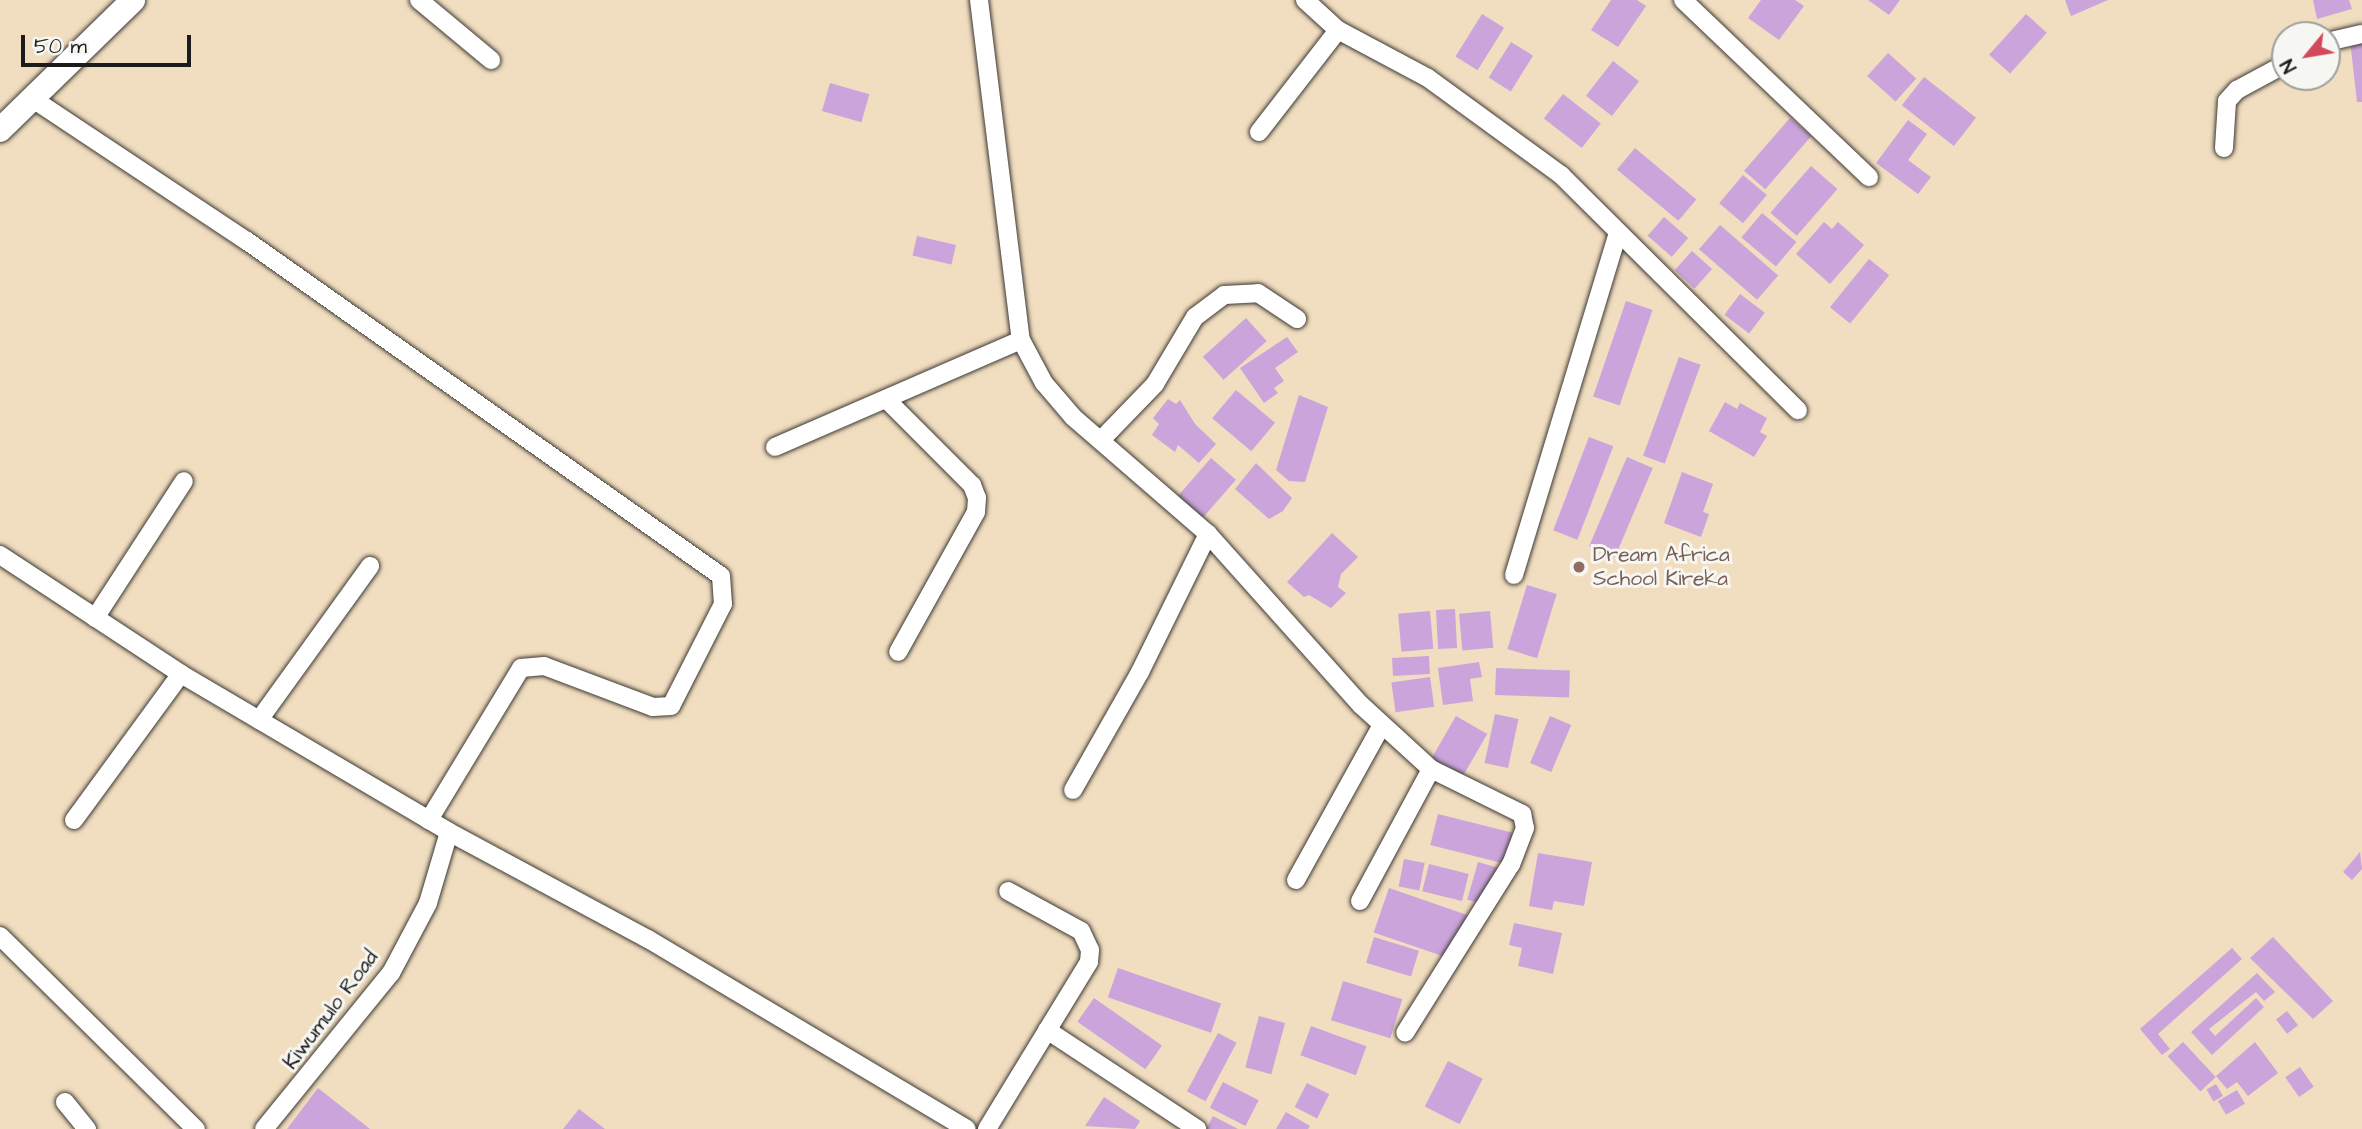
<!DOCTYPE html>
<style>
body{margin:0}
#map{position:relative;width:2362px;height:1129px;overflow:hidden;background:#f1ddbf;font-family:"Architects Daughter",sans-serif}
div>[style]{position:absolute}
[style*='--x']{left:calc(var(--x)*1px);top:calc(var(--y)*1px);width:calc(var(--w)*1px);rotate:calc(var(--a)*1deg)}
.building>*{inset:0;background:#cba4dc;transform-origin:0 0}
.roads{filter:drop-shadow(0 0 2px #3c3934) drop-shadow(0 0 2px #3c3934)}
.street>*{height:18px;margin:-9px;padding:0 9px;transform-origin:9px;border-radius:9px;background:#fff}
.secondary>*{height:24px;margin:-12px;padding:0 12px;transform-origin:12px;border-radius:12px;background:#fff}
.dots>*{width:19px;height:19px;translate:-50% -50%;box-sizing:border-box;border:4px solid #f6f6f2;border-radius:50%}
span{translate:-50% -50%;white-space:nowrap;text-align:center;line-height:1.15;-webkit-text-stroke:6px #f6f6f2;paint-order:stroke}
.education-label{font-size:21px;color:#785e54}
.left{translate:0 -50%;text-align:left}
.street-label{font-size:21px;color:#1c1c1c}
.north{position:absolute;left:2271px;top:21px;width:70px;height:70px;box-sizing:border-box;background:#f6f6f2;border:2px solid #9f9f9c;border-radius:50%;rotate:240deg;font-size:19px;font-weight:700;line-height:28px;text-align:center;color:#1c1c1c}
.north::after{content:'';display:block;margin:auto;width:24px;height:32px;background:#d1495b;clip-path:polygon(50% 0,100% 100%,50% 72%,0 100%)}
.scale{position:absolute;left:21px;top:35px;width:170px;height:32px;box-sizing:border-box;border:4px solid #1c1c1c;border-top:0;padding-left:9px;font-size:21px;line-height:24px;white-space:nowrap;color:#1c1c1c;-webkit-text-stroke:5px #f6f6f2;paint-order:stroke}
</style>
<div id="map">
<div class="building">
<i style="clip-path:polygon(1611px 0,1637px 0,1646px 6px,1618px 47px,1591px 30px)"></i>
<i style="clip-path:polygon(1761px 0,1795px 0,1804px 6px,1779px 40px,1748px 18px)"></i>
<i style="clip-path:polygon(1868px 0,1900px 0,1889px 15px)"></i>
<i style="clip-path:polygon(2065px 0,2108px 0,2071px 16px)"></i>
<i style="clip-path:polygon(2313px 0,2349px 0,2352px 9px,2317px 19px)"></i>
<i style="left:1482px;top:14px;width:26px;height:50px;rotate:32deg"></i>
<i style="left:2026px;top:14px;width:28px;height:55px;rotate:42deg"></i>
<i style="clip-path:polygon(2362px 39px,2362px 102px,2357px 102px,2350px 40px)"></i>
<i style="left:1511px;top:42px;width:26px;height:42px;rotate:32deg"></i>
<i style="left:1888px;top:53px;width:38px;height:31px;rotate:42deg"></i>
<i style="left:1613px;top:61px;width:33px;height:44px;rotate:38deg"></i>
<i style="left:1924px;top:77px;width:66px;height:36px;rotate:38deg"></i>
<i style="left:830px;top:83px;width:41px;height:29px;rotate:16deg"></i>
<i style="left:1563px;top:94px;width:48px;height:31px;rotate:38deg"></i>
<i style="left:1790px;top:118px;width:28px;height:70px;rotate:41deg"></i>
<i style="clip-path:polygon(1908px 120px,1927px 134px,1908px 160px,1931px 177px,1918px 194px,1876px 163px)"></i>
<i style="left:1635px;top:148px;width:80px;height:28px;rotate:40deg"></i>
<i style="left:1811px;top:166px;width:35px;height:62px;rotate:41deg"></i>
<i style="left:1743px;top:175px;width:31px;height:37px;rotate:40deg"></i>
<i style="left:1762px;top:213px;width:45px;height:32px;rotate:40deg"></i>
<i style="left:1664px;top:217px;width:32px;height:25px;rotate:41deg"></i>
<i style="clip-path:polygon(1824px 222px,1832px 229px,1838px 222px,1864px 245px,1830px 284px,1796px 254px)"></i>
<i style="left:1720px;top:225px;width:77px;height:32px;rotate:41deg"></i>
<i style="left:917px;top:236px;width:40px;height:20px;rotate:13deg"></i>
<i style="left:1692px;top:251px;width:27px;height:26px;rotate:42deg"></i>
<i style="left:1869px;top:259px;width:26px;height:62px;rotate:39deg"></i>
<i style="left:1740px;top:294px;width:31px;height:26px;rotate:37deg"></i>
<i style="left:1626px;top:301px;width:28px;height:101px;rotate:19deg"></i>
<i style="left:1246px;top:318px;width:31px;height:58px;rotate:48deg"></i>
<i style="clip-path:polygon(1287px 337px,1298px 352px,1275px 368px,1284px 381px,1274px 388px,1278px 393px,1264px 403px,1240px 368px)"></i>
<i style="left:1679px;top:357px;width:23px;height:105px;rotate:20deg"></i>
<i style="left:1236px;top:390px;width:51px;height:37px;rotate:40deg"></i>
<i style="clip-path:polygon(1299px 395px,1328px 407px,1305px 482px,1289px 481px,1276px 470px)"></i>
<i style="clip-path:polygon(1168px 399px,1176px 404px,1180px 400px,1195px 424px,1216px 444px,1199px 463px,1178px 445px,1175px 452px,1152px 435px,1159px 424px,1153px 418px)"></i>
<i style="clip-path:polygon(1725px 402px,1737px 409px,1740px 403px,1767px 418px,1760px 432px,1767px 436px,1754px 457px,1709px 431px)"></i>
<i style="left:1589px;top:437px;width:26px;height:100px;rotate:21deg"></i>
<i style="left:1627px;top:457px;width:28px;height:97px;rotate:23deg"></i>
<i style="left:1211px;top:458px;width:33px;height:54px;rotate:41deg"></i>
<i style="clip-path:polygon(1256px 463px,1292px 498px,1283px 511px,1269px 519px,1235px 489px)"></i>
<i style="clip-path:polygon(1682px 472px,1713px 484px,1703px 512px,1709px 514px,1701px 537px,1664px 523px)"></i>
<i style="clip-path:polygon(1332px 533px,1358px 557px,1341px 574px,1338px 587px,1346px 593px,1331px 608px,1309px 595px,1304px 597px,1287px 582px)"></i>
<i style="left:1527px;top:585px;width:31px;height:67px;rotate:17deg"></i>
<i style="left:1455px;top:609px;width:39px;height:19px;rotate:87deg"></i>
<i style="left:1430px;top:611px;width:38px;height:32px;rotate:85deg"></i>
<i style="left:1490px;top:611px;width:37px;height:31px;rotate:85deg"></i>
<i style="left:1429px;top:656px;width:18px;height:37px;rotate:87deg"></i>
<i style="clip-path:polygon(1479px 662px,1482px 677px,1470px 679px,1473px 701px,1443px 705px,1438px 668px)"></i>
<i style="left:1496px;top:668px;width:74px;height:27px;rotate:2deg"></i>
<i style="left:1430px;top:677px;width:30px;height:39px;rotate:82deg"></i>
<i style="left:1495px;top:714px;width:24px;height:50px;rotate:12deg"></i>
<i style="left:1456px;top:716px;width:36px;height:54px;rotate:30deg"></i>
<i style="left:1550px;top:716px;width:23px;height:51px;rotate:23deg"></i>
<i style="left:1438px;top:814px;width:77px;height:32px;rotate:14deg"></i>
<i style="clip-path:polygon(2360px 852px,2362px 869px,2352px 880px,2343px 872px)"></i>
<i style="clip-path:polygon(1538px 853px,1592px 862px,1584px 906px,1554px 901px,1552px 910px,1529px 906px)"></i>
<i style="left:1404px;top:859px;width:21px;height:28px;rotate:11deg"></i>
<i style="left:1478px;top:862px;width:25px;height:39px;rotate:16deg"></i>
<i style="left:1429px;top:864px;width:41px;height:28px;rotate:14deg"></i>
<i style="left:1389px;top:888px;width:88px;height:47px;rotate:19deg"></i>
<i style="clip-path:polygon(1514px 923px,1562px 933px,1553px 974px,1518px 966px,1522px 948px,1509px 945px)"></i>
<i style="left:1374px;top:937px;width:47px;height:27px;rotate:17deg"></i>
<i style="clip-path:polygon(2273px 937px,2333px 1001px,2313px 1019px,2250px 958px)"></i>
<i style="clip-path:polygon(2232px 948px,2242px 959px,2158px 1034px,2170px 1049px,2162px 1055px,2140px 1029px)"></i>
<i style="left:1118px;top:968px;width:109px;height:31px;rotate:19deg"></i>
<i style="clip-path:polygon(2257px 973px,2275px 992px,2264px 1001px,2256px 992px,2209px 1029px,2215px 1036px,2256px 998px,2264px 1007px,2212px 1055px,2191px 1032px)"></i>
<i style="left:1343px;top:981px;width:62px;height:41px;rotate:17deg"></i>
<i style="left:1094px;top:998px;width:83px;height:29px;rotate:35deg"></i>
<i style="left:2287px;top:1011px;width:18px;height:14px;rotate:52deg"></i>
<i style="left:1259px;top:1016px;width:27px;height:53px;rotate:15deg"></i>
<i style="left:1311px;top:1026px;width:59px;height:31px;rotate:20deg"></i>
<i style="left:1218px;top:1033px;width:21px;height:66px;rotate:28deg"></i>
<i style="left:2183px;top:1042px;width:48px;height:21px;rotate:47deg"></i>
<i style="clip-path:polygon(2255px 1042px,2278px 1073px,2248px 1096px,2237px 1082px,2227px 1089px,2216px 1076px)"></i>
<i style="left:1448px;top:1061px;width:39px;height:51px;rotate:27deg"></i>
<i style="left:2300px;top:1067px;width:24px;height:18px;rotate:55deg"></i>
<i style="left:1223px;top:1082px;width:40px;height:29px;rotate:27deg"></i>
<i style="left:1307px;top:1083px;width:25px;height:27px;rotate:27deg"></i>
<i style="left:2216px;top:1084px;width:14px;height:11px;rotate:60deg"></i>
<i style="clip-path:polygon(318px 1088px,370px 1129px,287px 1129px)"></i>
<i style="left:2237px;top:1090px;width:16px;height:22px;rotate:60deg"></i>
<i style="clip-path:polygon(1104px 1097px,1140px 1121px,1135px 1129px,1085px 1126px)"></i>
<i style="clip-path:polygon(579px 1109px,605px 1129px,563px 1129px)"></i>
<i style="clip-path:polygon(1286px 1112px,1310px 1126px,1308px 1129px,1276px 1129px)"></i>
<i style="clip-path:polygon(1213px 1116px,1238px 1129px,1206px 1129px)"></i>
</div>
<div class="roads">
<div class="street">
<i style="--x:419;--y:0;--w:94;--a:39.8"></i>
<i style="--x:979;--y:0;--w:343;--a:83"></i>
<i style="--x:1021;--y:340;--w:49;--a:61.9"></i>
<i style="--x:1044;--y:383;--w:45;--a:49.5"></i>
<i style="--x:1073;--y:417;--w:179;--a:40.9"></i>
<i style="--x:1208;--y:534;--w:229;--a:48.2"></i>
<i style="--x:1361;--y:705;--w:95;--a:42.4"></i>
<i style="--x:1431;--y:769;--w:102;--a:26.3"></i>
<i style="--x:1522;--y:814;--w:14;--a:78"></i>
<i style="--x:1525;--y:828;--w:39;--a:111"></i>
<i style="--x:1511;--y:864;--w:199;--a:122.1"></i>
<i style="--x:1305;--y:0;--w:45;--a:42.3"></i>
<i style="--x:1338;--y:30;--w:102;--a:28.1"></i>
<i style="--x:1428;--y:78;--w:165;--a:36.1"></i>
<i style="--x:1561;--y:175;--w:334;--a:44.8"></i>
<i style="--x:1683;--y:0;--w:257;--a:43.6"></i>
<i style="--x:2327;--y:42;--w:36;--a:-13"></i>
<i style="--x:33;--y:99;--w:257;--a:33.6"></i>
<i style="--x:247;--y:241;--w:580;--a:35.25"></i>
<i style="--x:721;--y:576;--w:28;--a:86"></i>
<i style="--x:723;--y:604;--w:114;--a:117"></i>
<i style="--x:671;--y:706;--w:18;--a:177"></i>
<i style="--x:653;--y:707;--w:116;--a:-159.4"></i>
<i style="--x:544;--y:666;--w:23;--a:175"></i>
<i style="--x:521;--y:668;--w:178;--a:121.2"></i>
<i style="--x:1259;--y:132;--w:129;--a:-52.2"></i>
<i style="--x:2224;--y:148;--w:47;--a:-86.3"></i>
<i style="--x:2227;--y:101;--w:15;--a:-48"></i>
<i style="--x:2237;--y:90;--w:55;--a:-28.4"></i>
<i style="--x:886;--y:399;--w:122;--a:45"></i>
<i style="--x:972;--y:485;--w:14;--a:69"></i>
<i style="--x:977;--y:498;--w:14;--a:94"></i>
<i style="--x:976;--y:512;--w:160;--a:119.1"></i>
<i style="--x:1101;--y:440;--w:78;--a:-46"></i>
<i style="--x:1155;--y:384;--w:78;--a:-59.2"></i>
<i style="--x:1195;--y:317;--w:36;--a:-37"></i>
<i style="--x:1224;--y:295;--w:34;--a:-3"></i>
<i style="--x:1258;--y:293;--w:47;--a:33.7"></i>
<i style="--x:775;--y:447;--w:268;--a:-23.5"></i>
<i style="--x:0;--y:555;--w:217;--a:33.3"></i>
<i style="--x:181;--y:674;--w:311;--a:30.5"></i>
<i style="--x:449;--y:832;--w:226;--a:28.3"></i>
<i style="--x:648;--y:939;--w:371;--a:30.8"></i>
<i style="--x:1514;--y:575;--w:358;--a:-73.1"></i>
<i style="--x:95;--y:618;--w:163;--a:-57"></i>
<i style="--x:259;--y:720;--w:190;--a:-54.2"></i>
<i style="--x:1073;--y:790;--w:136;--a:-60.4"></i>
<i style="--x:1140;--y:672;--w:154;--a:-63.8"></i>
<i style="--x:74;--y:820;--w:181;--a:-53.8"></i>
<i style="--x:1296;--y:880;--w:177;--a:-61"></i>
<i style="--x:1360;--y:901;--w:150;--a:-61.7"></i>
<i style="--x:0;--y:936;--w:275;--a:44.6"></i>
<i style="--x:1047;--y:1030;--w:180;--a:33.4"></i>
<i style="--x:65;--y:1102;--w:35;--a:51"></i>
<i style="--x:264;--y:1129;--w:201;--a:-50.9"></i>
<i style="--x:391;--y:973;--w:79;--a:-62.1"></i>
<i style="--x:428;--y:903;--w:74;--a:-73.5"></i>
<i style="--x:987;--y:1129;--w:196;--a:-58.6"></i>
<i style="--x:1089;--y:962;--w:12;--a:-85"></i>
<i style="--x:1090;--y:950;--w:21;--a:-115"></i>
<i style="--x:1081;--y:931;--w:83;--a:-151.3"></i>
</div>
<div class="secondary">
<i style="--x:0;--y:130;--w:186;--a:-44.3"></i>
</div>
</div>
<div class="dots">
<i style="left:1579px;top:567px;background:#8d6e63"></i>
</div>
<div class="education-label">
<span class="left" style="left:1593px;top:567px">Dream Africa<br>School Kireka</span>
</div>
<div class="street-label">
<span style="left:331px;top:1010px;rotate:-53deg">Kiwumulo Road</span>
</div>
<div class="north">N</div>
<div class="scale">50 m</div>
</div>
